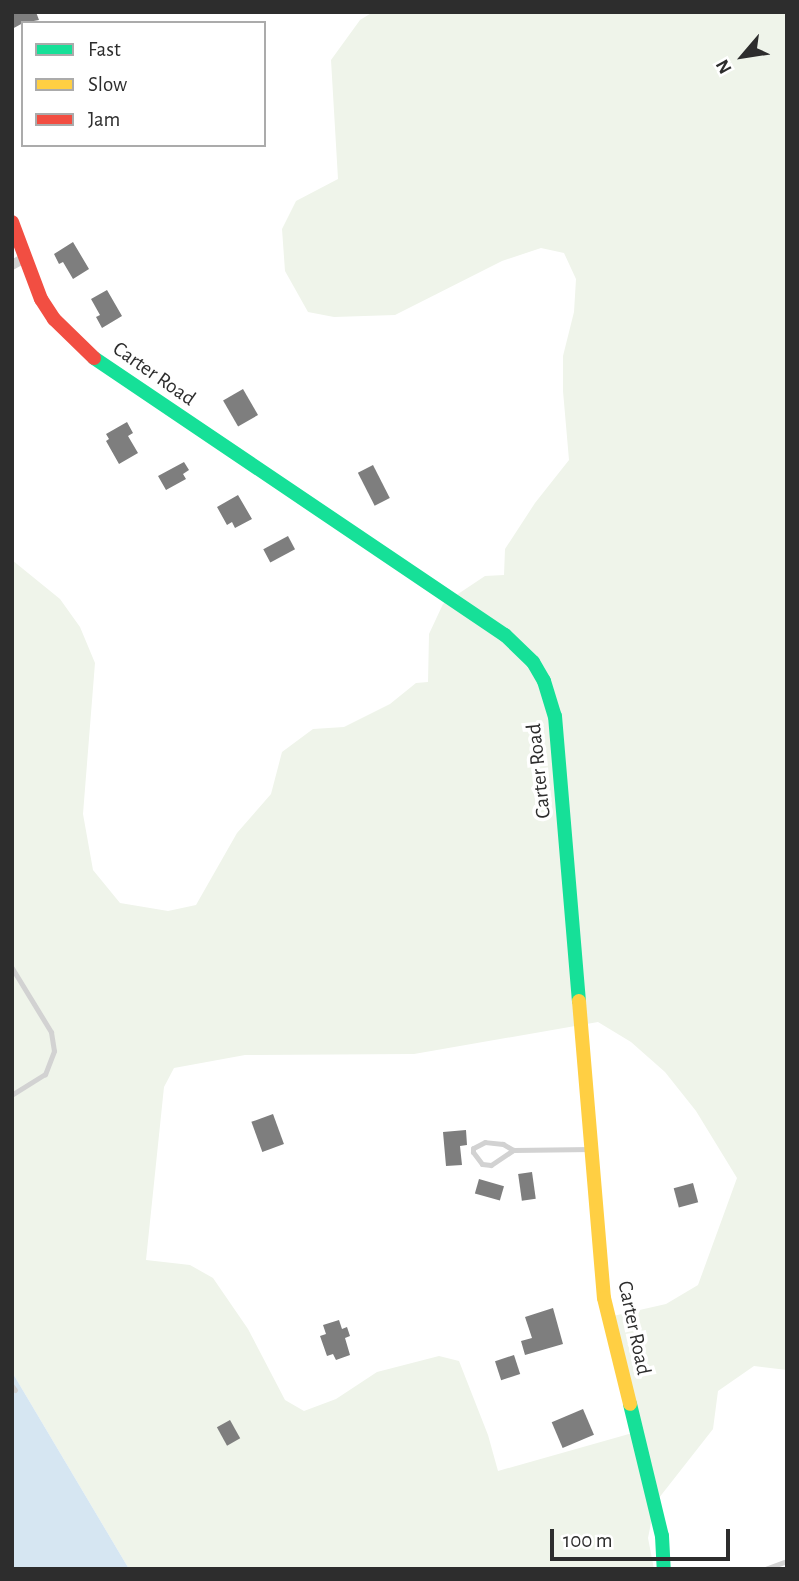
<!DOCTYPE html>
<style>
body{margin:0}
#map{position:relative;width:799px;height:1581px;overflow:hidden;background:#fff;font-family:"Alegreya Sans",sans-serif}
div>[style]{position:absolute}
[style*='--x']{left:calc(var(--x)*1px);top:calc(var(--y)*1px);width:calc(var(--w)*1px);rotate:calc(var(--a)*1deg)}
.green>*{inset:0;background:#eff4ea}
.water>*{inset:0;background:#d6e6f2}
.building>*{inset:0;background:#7e7e7e;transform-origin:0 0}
.lane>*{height:5px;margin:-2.5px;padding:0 2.5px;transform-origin:2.5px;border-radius:2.5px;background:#d2d2d2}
.street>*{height:10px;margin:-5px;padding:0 5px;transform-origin:5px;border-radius:5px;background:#d2d2d2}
.fast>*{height:14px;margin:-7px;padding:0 7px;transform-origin:7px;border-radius:7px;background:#16e098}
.slow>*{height:14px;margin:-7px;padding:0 7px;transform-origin:7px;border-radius:7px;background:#ffcf43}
.jam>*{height:14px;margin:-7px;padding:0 7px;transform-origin:7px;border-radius:7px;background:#f24e42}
span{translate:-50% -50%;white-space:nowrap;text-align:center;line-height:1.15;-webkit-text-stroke:7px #fff;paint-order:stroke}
.street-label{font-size:21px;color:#2d2d2d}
.frame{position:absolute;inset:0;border:14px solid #2d2d2d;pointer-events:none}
.legend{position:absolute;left:21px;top:21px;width:245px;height:126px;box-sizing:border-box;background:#fff;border:2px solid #ababab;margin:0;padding:9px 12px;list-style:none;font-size:21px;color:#2d2d2d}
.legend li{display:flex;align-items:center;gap:14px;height:35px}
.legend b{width:35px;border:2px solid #ababab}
.north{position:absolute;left:708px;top:21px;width:70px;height:70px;-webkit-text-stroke:5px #fff;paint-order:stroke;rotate:241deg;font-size:19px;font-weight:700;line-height:28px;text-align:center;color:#2d2d2d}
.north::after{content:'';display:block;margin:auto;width:24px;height:32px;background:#2d2d2d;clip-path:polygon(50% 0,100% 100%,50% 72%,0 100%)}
.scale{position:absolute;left:550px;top:1529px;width:180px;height:32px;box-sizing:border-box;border:4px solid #2d2d2d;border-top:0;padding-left:9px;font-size:21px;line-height:24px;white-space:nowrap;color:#2d2d2d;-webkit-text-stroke:5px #fff;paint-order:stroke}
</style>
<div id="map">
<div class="green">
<i style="clip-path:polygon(evenodd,373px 12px,787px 12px,787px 1370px,754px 1366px,718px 1391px,713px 1429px,655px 1503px,648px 1538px,654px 1569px,129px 1569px,12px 1372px,12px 560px,60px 599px,80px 627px,95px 663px,83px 814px,93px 870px,120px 903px,168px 911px,196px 905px,237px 833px,271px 794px,282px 752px,313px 729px,344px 727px,390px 704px,416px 683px,428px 682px,429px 634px,443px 604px,485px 576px,504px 575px,505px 549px,535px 503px,569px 460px,563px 391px,563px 356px,574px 312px,576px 279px,564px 253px,541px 248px,502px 261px,395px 315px,334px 317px,308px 312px,285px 271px,282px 229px,296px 201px,338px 179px,331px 60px,360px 20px,373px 12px,598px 1022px,631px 1042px,665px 1072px,696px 1111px,737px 1178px,698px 1285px,666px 1304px,613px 1316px,636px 1432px,498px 1471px,488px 1435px,459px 1361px,439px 1356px,377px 1372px,336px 1399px,304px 1411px,285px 1400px,248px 1329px,213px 1278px,190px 1265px,146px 1260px,164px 1087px,174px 1068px,245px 1055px,414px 1054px,598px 1022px)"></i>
</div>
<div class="water">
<i style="clip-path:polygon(12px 1372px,129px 1569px,12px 1569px)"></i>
</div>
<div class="building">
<i style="clip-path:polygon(12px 12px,36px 12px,39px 20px,23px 23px,12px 29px)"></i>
<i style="clip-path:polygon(73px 242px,89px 269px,73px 279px,63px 262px,59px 264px,54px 254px)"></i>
<i style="clip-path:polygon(107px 290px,122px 316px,102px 328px,96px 317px,100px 315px,91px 299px)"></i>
<i style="left:243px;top:389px;width:30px;height:23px;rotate:60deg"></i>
<i style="clip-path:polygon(127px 422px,133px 433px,128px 436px,138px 453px,119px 464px,106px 441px,109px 439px,106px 434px)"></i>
<i style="clip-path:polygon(184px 462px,189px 470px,183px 474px,186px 479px,166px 490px,158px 476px)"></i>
<i style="left:373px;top:465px;width:37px;height:17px;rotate:63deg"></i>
<i style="clip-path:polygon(238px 495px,252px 519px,235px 528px,232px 522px,227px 525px,217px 507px)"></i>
<i style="left:288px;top:536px;width:15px;height:28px;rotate:62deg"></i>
<i style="left:273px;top:1114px;width:32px;height:23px;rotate:70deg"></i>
<i style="clip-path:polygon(466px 1130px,467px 1145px,460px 1146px,462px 1165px,446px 1166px,443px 1132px)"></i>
<i style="left:532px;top:1172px;width:27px;height:14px;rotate:82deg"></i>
<i style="left:479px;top:1179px;width:26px;height:15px;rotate:16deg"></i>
<i style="left:693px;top:1183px;width:20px;height:20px;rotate:75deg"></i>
<i style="clip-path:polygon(553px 1308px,563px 1344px,525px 1355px,521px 1341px,532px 1338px,525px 1317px)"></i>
<i style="clip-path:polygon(339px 1320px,342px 1329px,347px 1327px,350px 1336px,345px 1338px,350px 1355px,336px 1360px,333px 1354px,327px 1356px,320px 1336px,326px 1334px,323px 1325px)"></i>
<i style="left:514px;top:1355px;width:20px;height:20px;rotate:72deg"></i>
<i style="left:583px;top:1409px;width:28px;height:34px;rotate:67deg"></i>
<i style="left:230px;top:1420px;width:21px;height:15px;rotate:61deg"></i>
</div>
<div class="lane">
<i style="--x:12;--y:968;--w:75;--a:58.6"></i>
<i style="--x:51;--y:1032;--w:19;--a:81"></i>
<i style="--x:54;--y:1051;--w:25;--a:111"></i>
<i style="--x:45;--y:1074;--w:39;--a:148"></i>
<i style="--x:513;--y:1150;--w:12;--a:-149"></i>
<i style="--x:503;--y:1144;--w:18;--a:-174"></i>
<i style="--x:485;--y:1142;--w:13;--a:153"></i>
<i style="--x:473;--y:1148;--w:4;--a:90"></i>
<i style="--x:473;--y:1152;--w:15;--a:53"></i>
<i style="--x:482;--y:1164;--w:9;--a:6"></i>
<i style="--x:491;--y:1165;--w:27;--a:-34"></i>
<i style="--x:513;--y:1150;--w:79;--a:-0.7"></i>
<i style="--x:12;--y:1386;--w:5;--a:53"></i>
<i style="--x:765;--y:1569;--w:23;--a:-20"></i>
</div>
<div class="street">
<i style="--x:12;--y:265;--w:13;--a:-29"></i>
</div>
<div class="fast">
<i style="--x:94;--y:358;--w:496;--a:34"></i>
<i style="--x:505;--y:635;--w:39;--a:44"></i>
<i style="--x:533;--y:662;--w:22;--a:60"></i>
<i style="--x:544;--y:681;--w:37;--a:73"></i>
<i style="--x:555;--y:716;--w:286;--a:85.2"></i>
<i style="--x:630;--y:1404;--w:136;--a:76.4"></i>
<i style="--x:662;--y:1536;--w:33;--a:87"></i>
</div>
<div class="slow">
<i style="--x:579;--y:1001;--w:298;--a:85.2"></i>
<i style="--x:604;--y:1298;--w:109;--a:76.2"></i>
</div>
<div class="jam">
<i style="--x:12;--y:222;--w:82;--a:69.4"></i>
<i style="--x:41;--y:299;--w:24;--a:57"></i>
<i style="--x:54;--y:319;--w:56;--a:44.3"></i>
</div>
<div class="street-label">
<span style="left:154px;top:374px;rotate:35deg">Carter Road</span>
<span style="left:539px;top:771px;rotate:-96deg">Carter Road</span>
<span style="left:634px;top:1328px;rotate:78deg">Carter Road</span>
</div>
<div class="frame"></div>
<ul class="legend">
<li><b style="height:9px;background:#16e098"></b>Fast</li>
<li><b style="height:9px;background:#ffcf43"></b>Slow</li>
<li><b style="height:9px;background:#f24e42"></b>Jam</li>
</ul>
<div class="north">N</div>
<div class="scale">100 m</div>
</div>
